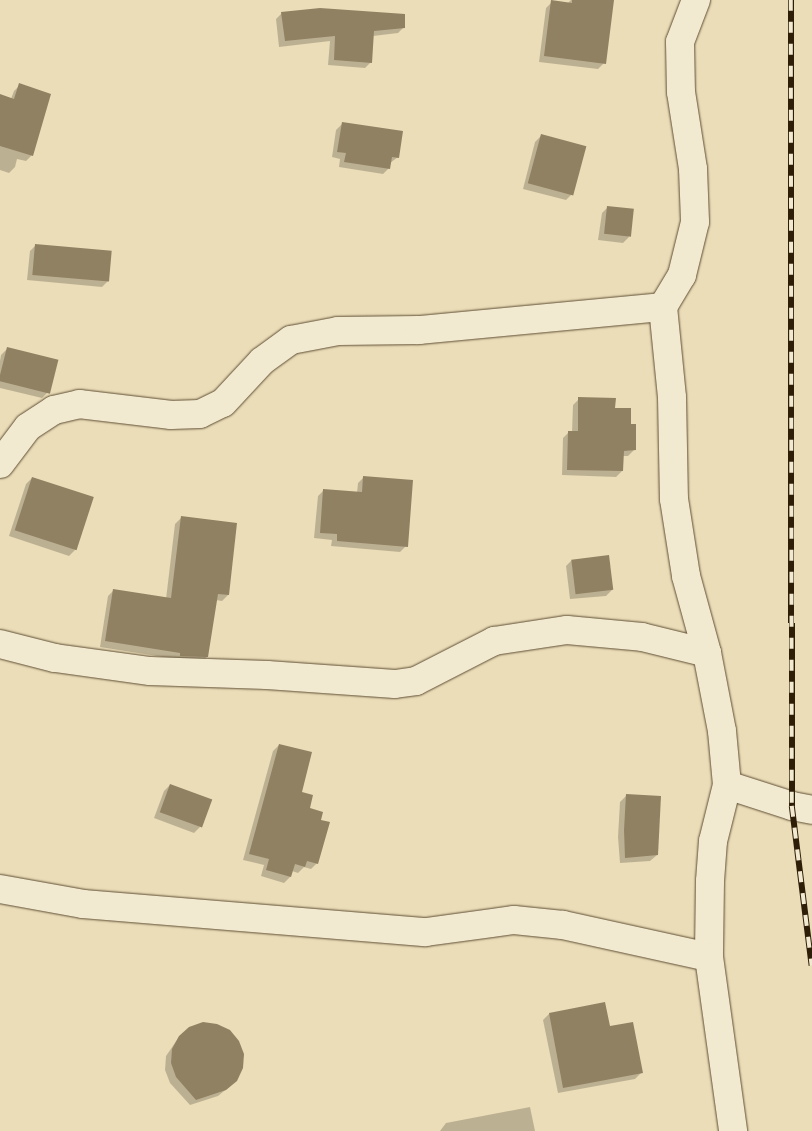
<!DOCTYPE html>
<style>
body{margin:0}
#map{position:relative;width:812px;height:1131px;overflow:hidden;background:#ebddb8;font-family:"IM FELL Double Pica",serif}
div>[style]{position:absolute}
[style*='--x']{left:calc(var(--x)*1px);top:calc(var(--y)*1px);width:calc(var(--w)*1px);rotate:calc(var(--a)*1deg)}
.shadow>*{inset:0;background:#0003}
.building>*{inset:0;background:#918163;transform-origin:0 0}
.roads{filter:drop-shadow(0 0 1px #5e4e33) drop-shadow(0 0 1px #5e4e33)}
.street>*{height:28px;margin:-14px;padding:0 14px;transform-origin:14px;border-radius:14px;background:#f2e9d1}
.rail>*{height:5.5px;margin-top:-2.75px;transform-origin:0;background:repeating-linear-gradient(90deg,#f2e9d1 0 11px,#2f1e07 0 22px);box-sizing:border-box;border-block:1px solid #2f1e07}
span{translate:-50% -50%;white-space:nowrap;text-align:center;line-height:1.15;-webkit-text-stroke:4.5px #f2e9d1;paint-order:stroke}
</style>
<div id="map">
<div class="shadow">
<i style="clip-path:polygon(571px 0,612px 0,604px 63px,598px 69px,539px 62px,546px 8px,552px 2px,567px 4px)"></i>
<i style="clip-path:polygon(282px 13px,404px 27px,398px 33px,373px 36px,371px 62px,365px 68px,328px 65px,330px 41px,279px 47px,276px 19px)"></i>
<i style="clip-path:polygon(20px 85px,32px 155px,26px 161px,17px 159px,15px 167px,9px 173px,0 170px,0 95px,11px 99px,14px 91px)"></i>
<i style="clip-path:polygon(342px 124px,398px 157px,390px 163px,389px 168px,383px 174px,339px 167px,340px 159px,332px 157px,336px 130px)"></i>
<i style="clip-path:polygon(541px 136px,572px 194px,566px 200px,523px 189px,535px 142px)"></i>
<i style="clip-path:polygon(608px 207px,629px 237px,623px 243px,598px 240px,602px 213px)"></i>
<i style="clip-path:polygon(36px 245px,108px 281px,102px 287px,27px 280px,30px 251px)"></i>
<i style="clip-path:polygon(7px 349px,48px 392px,42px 398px,0 388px,0 361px,1px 355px)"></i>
<i style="clip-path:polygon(579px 399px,629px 425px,634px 450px,628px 456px,623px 456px,622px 471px,616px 477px,562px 475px,563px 438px,569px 432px,572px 432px,573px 405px)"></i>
<i style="clip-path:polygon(364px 477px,406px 546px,400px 552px,331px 546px,332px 540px,314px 538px,318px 496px,324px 490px,357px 493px,358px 483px)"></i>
<i style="clip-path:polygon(32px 478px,75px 550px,69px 556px,9px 536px,26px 484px)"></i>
<i style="clip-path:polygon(181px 518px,228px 595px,222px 601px,216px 600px,207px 657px,201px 663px,100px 647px,108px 596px,114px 590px,166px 599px,175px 524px)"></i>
<i style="clip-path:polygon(572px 560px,612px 590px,606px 596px,570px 599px,566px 566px)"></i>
<i style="clip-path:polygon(279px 745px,308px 809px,317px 863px,311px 869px,304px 867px,298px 873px,292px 871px,290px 877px,284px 883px,261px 876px,264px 865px,243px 860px,273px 751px)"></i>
<i style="clip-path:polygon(170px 785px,200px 827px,194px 833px,154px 818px,164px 791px)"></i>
<i style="clip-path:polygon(626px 796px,657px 855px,650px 861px,620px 863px,618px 837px,620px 802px)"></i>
<i style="clip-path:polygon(549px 1014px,609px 1027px,641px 1073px,635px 1079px,558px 1093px,543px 1020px)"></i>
<i style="clip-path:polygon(179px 1037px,229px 1087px,218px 1096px,190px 1105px,170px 1083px,165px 1070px,166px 1056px)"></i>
<i style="clip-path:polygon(530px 1107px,535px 1131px,440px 1131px,446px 1123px)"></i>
</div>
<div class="building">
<i style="clip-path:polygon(551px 0,572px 3px,572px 0,614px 0,606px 64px,544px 56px)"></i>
<i style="clip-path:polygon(320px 8px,405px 14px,405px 28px,374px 31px,372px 63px,334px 60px,335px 36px,285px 41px,281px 12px)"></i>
<i style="clip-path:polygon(19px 83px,51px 94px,33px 156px,0 146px,0 94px,14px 99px)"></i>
<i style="clip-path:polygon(342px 122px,403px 131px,399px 158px,392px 157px,390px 169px,344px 162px,346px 153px,337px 152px)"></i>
<i style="left:541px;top:134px;width:47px;height:51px;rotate:15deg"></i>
<i style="left:607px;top:206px;width:27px;height:28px;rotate:6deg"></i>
<i style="left:35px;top:244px;width:77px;height:31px;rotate:5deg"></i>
<i style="left:7px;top:347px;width:53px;height:35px;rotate:14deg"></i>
<i style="clip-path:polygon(578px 397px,616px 398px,615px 408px,631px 408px,631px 424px,636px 424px,636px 450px,624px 451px,623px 471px,567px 470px,568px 431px,578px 431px)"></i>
<i style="clip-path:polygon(363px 476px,413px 480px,408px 547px,337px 541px,337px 534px,320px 533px,323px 489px,362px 492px)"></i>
<i style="left:32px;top:477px;width:65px;height:56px;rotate:18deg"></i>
<i style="clip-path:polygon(181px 516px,237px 523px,229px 595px,218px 594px,208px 657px,180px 656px,180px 653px,105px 641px,113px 589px,171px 598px)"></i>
<i style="left:609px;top:555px;width:35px;height:38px;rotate:83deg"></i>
<i style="clip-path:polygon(279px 744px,312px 752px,302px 792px,313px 795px,310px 808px,323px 812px,321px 820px,330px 822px,318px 864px,307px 861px,305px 867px,295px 864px,291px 877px,266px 870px,269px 859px,249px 854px)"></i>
<i style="left:170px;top:784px;width:45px;height:30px;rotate:20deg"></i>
<i style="clip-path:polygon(626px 794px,661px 796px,658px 855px,625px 858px,624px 830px)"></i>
<i style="clip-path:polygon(605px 1002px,610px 1026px,633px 1022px,643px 1073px,563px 1088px,549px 1013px)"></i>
<i style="clip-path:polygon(203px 1022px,217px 1024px,230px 1030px,239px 1041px,244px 1054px,243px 1068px,237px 1081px,226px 1090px,196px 1100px,176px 1077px,171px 1063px,172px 1049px,179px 1036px,189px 1027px)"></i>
</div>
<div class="roads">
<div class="street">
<i style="--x:696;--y:0;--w:45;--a:110.9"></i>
<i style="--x:680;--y:42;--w:50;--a:88.9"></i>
<i style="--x:681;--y:92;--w:78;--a:81.1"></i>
<i style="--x:693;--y:169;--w:53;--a:87.8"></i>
<i style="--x:695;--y:222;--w:55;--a:103.8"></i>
<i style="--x:682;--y:275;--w:37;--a:121"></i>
<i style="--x:663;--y:307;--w:90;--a:84.3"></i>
<i style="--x:672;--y:397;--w:102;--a:88.9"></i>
<i style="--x:674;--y:499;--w:78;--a:81.1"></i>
<i style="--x:686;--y:576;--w:80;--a:74.7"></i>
<i style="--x:707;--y:653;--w:79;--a:79.1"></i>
<i style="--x:722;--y:731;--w:54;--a:84.7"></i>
<i style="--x:727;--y:785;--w:58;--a:104"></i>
<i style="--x:713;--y:841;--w:40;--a:94.3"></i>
<i style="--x:710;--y:881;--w:76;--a:90.8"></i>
<i style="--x:709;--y:957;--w:176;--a:82.1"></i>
<i style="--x:0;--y:464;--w:46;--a:-52.9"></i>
<i style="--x:28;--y:427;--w:31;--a:-33"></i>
<i style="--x:54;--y:410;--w:26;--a:-13"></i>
<i style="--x:79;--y:404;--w:93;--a:6.8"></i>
<i style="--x:171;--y:415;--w:29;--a:-2"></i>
<i style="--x:200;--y:414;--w:25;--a:-26"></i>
<i style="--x:223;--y:403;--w:57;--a:-47.1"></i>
<i style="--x:262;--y:361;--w:36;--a:-36"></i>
<i style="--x:291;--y:340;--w:48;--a:-10.8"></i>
<i style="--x:338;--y:331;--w:81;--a:-0.7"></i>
<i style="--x:419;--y:330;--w:245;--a:-5.4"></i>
<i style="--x:0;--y:644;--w:57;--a:14.3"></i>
<i style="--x:55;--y:658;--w:96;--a:7.8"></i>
<i style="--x:150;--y:671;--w:117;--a:2"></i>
<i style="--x:267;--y:675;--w:128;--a:4"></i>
<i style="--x:395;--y:684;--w:21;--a:-8"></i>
<i style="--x:416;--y:681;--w:88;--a:-27.1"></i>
<i style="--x:494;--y:641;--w:74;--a:-8.6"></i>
<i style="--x:567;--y:630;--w:75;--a:5.3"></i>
<i style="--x:642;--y:637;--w:67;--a:13.8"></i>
<i style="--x:727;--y:785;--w:68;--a:17.9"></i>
<i style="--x:792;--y:806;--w:20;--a:11"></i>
<i style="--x:0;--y:889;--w:84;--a:10.2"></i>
<i style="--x:83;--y:904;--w:344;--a:4.7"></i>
<i style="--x:426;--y:932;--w:89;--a:-7.8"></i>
<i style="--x:514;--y:920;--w:49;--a:5.8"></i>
<i style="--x:563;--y:925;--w:149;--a:12.4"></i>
</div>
</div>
<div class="rail">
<i style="--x:791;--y:0;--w:806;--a:89.93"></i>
<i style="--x:792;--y:806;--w:161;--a:82.9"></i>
</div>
</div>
